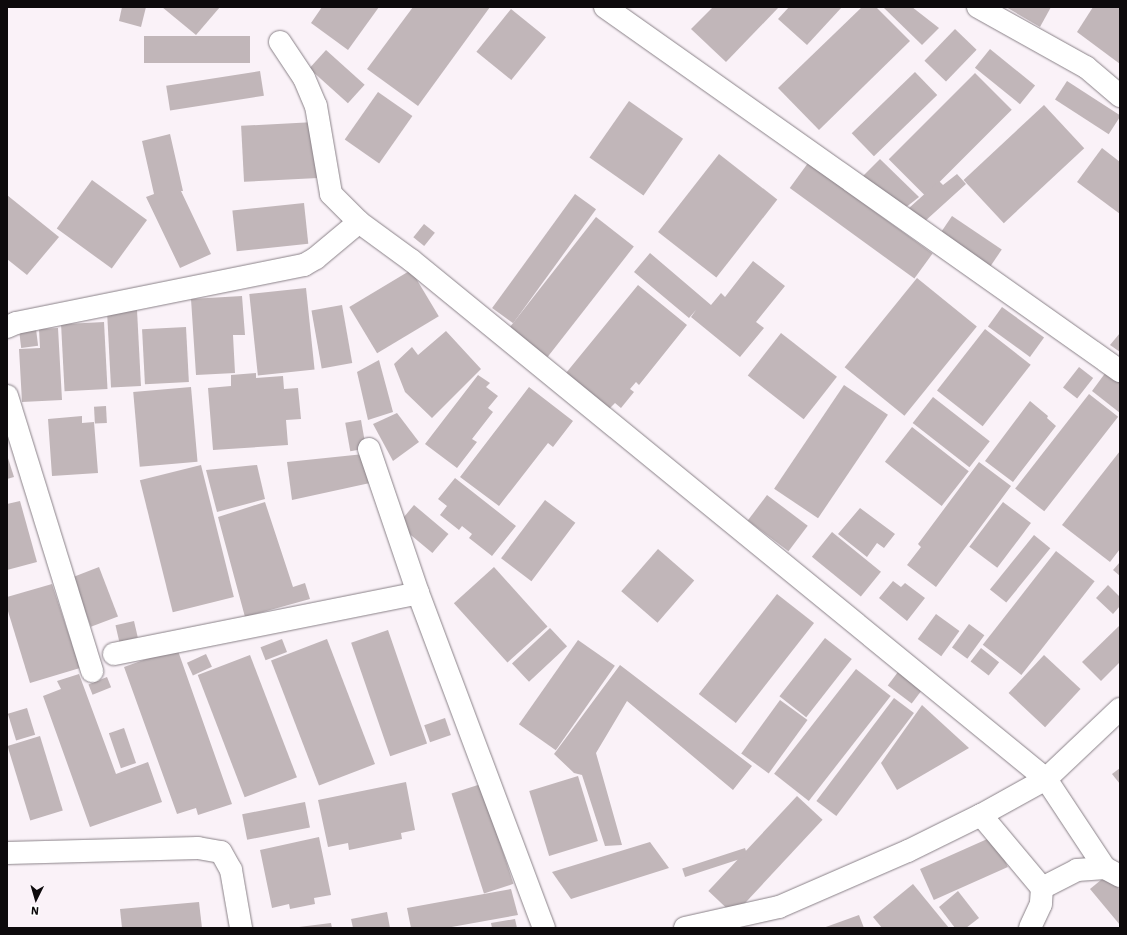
<!DOCTYPE html>
<style>
body{margin:0}
#map{position:relative;width:1127px;height:935px;overflow:hidden;background:#faf2f8;font-family:"IBM Plex Sans",sans-serif}
div>[style]{position:absolute}
[style*='--x']{left:calc(var(--x)*1px);top:calc(var(--y)*1px);width:calc(var(--w)*1px);rotate:calc(var(--a)*1deg)}
.building>*{inset:0;background:#c1b6b9;transform-origin:0 0}
.roads{filter:drop-shadow(0 0 1px #8a8288) drop-shadow(0 0 1px #8a8288)}
.street>*{height:22px;margin:-11px;padding:0 11px;transform-origin:11px;border-radius:11px;background:#fff}
span{translate:-50% -50%;white-space:nowrap;text-align:center;line-height:1.15;-webkit-text-stroke:3px #fff;paint-order:stroke}
.frame{position:absolute;inset:0;border:8px solid #0d0a0c;pointer-events:none}
.north{position:absolute;left:16px;top:879px;width:40px;height:40px;-webkit-text-stroke:3px #fff;paint-order:stroke;rotate:185deg;font-size:11px;font-weight:700;line-height:16px;text-align:center;color:#0d0a0c}
.north::after{content:'';display:block;margin:auto;width:14px;height:18px;background:#0d0a0c;clip-path:polygon(50% 0,100% 100%,50% 72%,0 100%)}
</style>
<div id="map">
<div class="building">
<i style="clip-path:polygon(122px 7px,146px 7px,141px 27px,119px 21px)"></i>
<i style="clip-path:polygon(162px 7px,220px 7px,196px 35px)"></i>
<i style="clip-path:polygon(322px 7px,379px 7px,348px 50px,311px 23px)"></i>
<i style="clip-path:polygon(413px 7px,490px 7px,418px 106px,367px 69px)"></i>
<i style="clip-path:polygon(713px 7px,779px 7px,726px 62px,691px 29px)"></i>
<i style="clip-path:polygon(789px 7px,842px 7px,807px 45px,778px 19px)"></i>
<i style="clip-path:polygon(862px 7px,876px 7px,910px 41px,819px 130px,778px 88px)"></i>
<i style="clip-path:polygon(883px 7px,912px 7px,939px 28px,922px 45px)"></i>
<i style="clip-path:polygon(1006px 7px,1051px 7px,1040px 27px)"></i>
<i style="clip-path:polygon(1093px 7px,1120px 7px,1120px 64px,1077px 32px)"></i>
<i style="left:511px;top:9px;width:45px;height:55px;rotate:39deg"></i>
<i style="left:955px;top:29px;width:30px;height:44px;rotate:44deg"></i>
<i style="left:144px;top:36px;width:106px;height:27px"></i>
<i style="left:990px;top:49px;width:58px;height:24px;rotate:39deg"></i>
<i style="left:326px;top:50px;width:52px;height:25px;rotate:42deg"></i>
<i style="left:260px;top:71px;width:25px;height:95px;rotate:81deg"></i>
<i style="left:915px;top:72px;width:32px;height:88px;rotate:46deg"></i>
<i style="left:975px;top:73px;width:52px;height:122px;rotate:45deg"></i>
<i style="left:1067px;top:81px;width:64px;height:22px;rotate:33deg"></i>
<i style="left:378px;top:92px;width:42px;height:58px;rotate:35deg"></i>
<i style="left:629px;top:101px;width:66px;height:69px;rotate:35deg"></i>
<i style="left:1044px;top:105px;width:59px;height:110px;rotate:47deg"></i>
<i style="left:315px;top:122px;width:56px;height:74px;rotate:87deg"></i>
<i style="clip-path:polygon(170px 134px,183px 191px,181px 191px,211px 254px,180px 268px,146px 197px,154px 194px,142px 141px)"></i>
<i style="clip-path:polygon(1102px 148px,1120px 162px,1120px 214px,1077px 182px)"></i>
<i style="left:719px;top:154px;width:74px;height:99px;rotate:38deg"></i>
<i style="clip-path:polygon(880px 159px,919px 197px,905px 208px,862px 177px)"></i>
<i style="left:808px;top:163px;width:154px;height:31px;rotate:36deg"></i>
<i style="clip-path:polygon(957px 174px,966px 184px,924px 222px,909px 208px,939px 181px,943px 185px)"></i>
<i style="left:92px;top:180px;width:68px;height:60px;rotate:36deg"></i>
<i style="left:575px;top:194px;width:26px;height:141px;rotate:36deg"></i>
<i style="clip-path:polygon(7px 195px,59px 237px,27px 275px,7px 259px)"></i>
<i style="left:304px;top:203px;width:41px;height:72px;rotate:84deg"></i>
<i style="left:952px;top:216px;width:60px;height:23px;rotate:34deg"></i>
<i style="left:596px;top:217px;width:48px;height:141px;rotate:38deg"></i>
<i style="left:424px;top:224px;width:14px;height:17px;rotate:39deg"></i>
<i style="clip-path:polygon(650px 253px,711px 305px,721px 293px,725px 297px,753px 261px,785px 286px,756px 322px,764px 328px,740px 357px,691px 317px,696px 310px,689px 318px,634px 272px)"></i>
<i style="left:411px;top:270px;width:54px;height:72px;rotate:59deg"></i>
<i style="left:917px;top:278px;width:77px;height:115px;rotate:39deg"></i>
<i style="clip-path:polygon(638px 285px,687px 325px,639px 385px,636px 382px,630px 389px,634px 392px,621px 408px,615px 403px,609px 409px,566px 373px)"></i>
<i style="left:306px;top:288px;width:82px;height:57px;rotate:84deg"></i>
<i style="clip-path:polygon(242px 296px,245px 335px,233px 335px,235px 373px,196px 375px,191px 299px)"></i>
<i style="left:342px;top:305px;width:59px;height:31px;rotate:80deg"></i>
<i style="left:1002px;top:307px;width:52px;height:24px;rotate:36deg"></i>
<i style="left:137px;top:310px;width:76px;height:30px;rotate:87deg"></i>
<i style="left:104px;top:322px;width:67px;height:43px;rotate:87deg"></i>
<i style="left:186px;top:327px;width:55px;height:44px;rotate:87deg"></i>
<i style="clip-path:polygon(58px 328px,62px 400px,22px 402px,19px 349px,40px 348px,39px 329px)"></i>
<i style="left:36px;top:329px;width:17px;height:17px;rotate:83deg"></i>
<i style="left:985px;top:329px;width:58px;height:78px;rotate:38deg"></i>
<i style="clip-path:polygon(446px 331px,481px 369px,432px 418px,405px 392px,394px 364px,412px 347px,418px 355px)"></i>
<i style="left:781px;top:333px;width:71px;height:54px;rotate:38deg"></i>
<i style="clip-path:polygon(1120px 333px,1120px 352px,1110px 345px)"></i>
<i style="clip-path:polygon(379px 360px,393px 412px,368px 420px,357px 372px)"></i>
<i style="left:1079px;top:367px;width:18px;height:26px;rotate:38deg"></i>
<i style="clip-path:polygon(1106px 372px,1120px 383px,1120px 413px,1092px 391px)"></i>
<i style="clip-path:polygon(256px 373px,256px 378px,283px 376px,284px 389px,298px 388px,301px 419px,286px 420px,288px 445px,213px 450px,208px 388px,231px 386px,231px 375px)"></i>
<i style="clip-path:polygon(478px 375px,490px 383px,486px 387px,498px 396px,488px 408px,493px 412px,472px 439px,477px 442px,457px 468px,425px 444px)"></i>
<i style="left:844px;top:385px;width:53px;height:125px;rotate:34deg"></i>
<i style="left:191px;top:387px;width:75px;height:58px;rotate:85deg"></i>
<i style="clip-path:polygon(529px 387px,573px 421px,553px 447px,548px 443px,499px 506px,460px 477px)"></i>
<i style="left:1089px;top:394px;width:37px;height:120px;rotate:38deg"></i>
<i style="left:933px;top:397px;width:72px;height:33px;rotate:38deg"></i>
<i style="clip-path:polygon(1030px 401px,1048px 416px,1047px 418px,1056px 426px,1013px 482px,985px 461px)"></i>
<i style="left:106px;top:406px;width:17px;height:12px;rotate:87deg"></i>
<i style="clip-path:polygon(397px 413px,419px 442px,393px 461px,373px 424px)"></i>
<i style="clip-path:polygon(82px 416px,82px 423px,94px 422px,98px 473px,52px 476px,48px 419px)"></i>
<i style="left:361px;top:420px;width:29px;height:16px;rotate:80deg"></i>
<i style="left:912px;top:427px;width:72px;height:44px;rotate:38deg"></i>
<i style="clip-path:polygon(1120px 451px,1120px 549px,1110px 562px,1062px 525px)"></i>
<i style="clip-path:polygon(364px 454px,370px 483px,292px 500px,287px 462px)"></i>
<i style="clip-path:polygon(7px 455px,14px 477px,7px 479px)"></i>
<i style="clip-path:polygon(979px 462px,1011px 486px,936px 587px,907px 565px,921px 547px,918px 544px)"></i>
<i style="left:201px;top:465px;width:136px;height:63px;rotate:76deg"></i>
<i style="clip-path:polygon(257px 465px,265px 499px,217px 512px,206px 470px)"></i>
<i style="clip-path:polygon(455px 478px,516px 526px,492px 556px,469px 538px,472px 534px,462px 526px,459px 530px,440px 515px,447px 506px,438px 499px)"></i>
<i style="left:767px;top:495px;width:51px;height:32px;rotate:37deg"></i>
<i style="left:545px;top:500px;width:38px;height:73px;rotate:37deg"></i>
<i style="clip-path:polygon(20px 501px,37px 562px,7px 570px,7px 504px)"></i>
<i style="clip-path:polygon(265px 502px,293px 587px,305px 583px,310px 599px,245px 617px,218px 517px)"></i>
<i style="left:1003px;top:502px;width:35px;height:56px;rotate:37deg"></i>
<i style="left:414px;top:505px;width:45px;height:25px;rotate:40deg"></i>
<i style="clip-path:polygon(860px 508px,895px 534px,884px 548px,877px 543px,867px 557px,838px 534px)"></i>
<i style="left:832px;top:532px;width:63px;height:32px;rotate:39deg"></i>
<i style="left:1034px;top:535px;width:21px;height:70px;rotate:39deg"></i>
<i style="left:658px;top:549px;width:48px;height:56px;rotate:41deg"></i>
<i style="left:1056px;top:551px;width:49px;height:119px;rotate:38deg"></i>
<i style="clip-path:polygon(1120px 562px,1120px 576px,1113px 570px)"></i>
<i style="left:99px;top:567px;width:53px;height:29px;rotate:69deg"></i>
<i style="left:494px;top:567px;width:80px;height:54px;rotate:48deg"></i>
<i style="clip-path:polygon(893px 581px,901px 587px,905px 583px,925px 598px,907px 621px,879px 598px)"></i>
<i style="clip-path:polygon(52px 584px,80px 668px,30px 683px,7px 608px,7px 597px)"></i>
<i style="clip-path:polygon(1108px 585px,1120px 597px,1120px 606px,1113px 614px,1096px 598px)"></i>
<i style="left:777px;top:594px;width:47px;height:127px;rotate:38deg"></i>
<i style="left:936px;top:614px;width:29px;height:31px;rotate:36deg"></i>
<i style="left:134px;top:621px;width:17px;height:19px;rotate:77deg"></i>
<i style="left:969px;top:624px;width:19px;height:29px;rotate:36deg"></i>
<i style="clip-path:polygon(1120px 625px,1120px 662px,1101px 681px,1082px 662px)"></i>
<i style="left:550px;top:628px;width:25px;height:52px;rotate:47deg"></i>
<i style="left:388px;top:630px;width:120px;height:39px;rotate:71deg"></i>
<i style="left:825px;top:638px;width:34px;height:74px;rotate:38deg"></i>
<i style="left:282px;top:639px;width:14px;height:23px;rotate:69deg"></i>
<i style="left:327px;top:639px;width:134px;height:60px;rotate:69deg"></i>
<i style="left:578px;top:640px;width:45px;height:103px;rotate:35deg"></i>
<i style="clip-path:polygon(177px 648px,232px 804px,198px 815px,196px 808px,177px 814px,124px 667px)"></i>
<i style="left:981px;top:648px;width:23px;height:17px;rotate:38deg"></i>
<i style="left:206px;top:654px;width:14px;height:21px;rotate:65deg"></i>
<i style="left:250px;top:655px;width:131px;height:56px;rotate:69deg"></i>
<i style="left:1044px;top:655px;width:50px;height:52px;rotate:43deg"></i>
<i style="clip-path:polygon(620px 665px,752px 766px,733px 790px,627px 701px,596px 753px,622px 845px,605px 846px,582px 775px,574px 773px,554px 754px)"></i>
<i style="left:901px;top:668px;width:30px;height:22px;rotate:37deg"></i>
<i style="left:856px;top:669px;width:44px;height:133px;rotate:38deg"></i>
<i style="clip-path:polygon(79px 674px,116px 774px,148px 762px,162px 802px,90px 827px,43px 696px,61px 689px,57px 681px)"></i>
<i style="left:107px;top:677px;width:11px;height:20px;rotate:68deg"></i>
<i style="left:894px;top:698px;width:25px;height:129px;rotate:37deg"></i>
<i style="left:780px;top:700px;width:34px;height:66px;rotate:36deg"></i>
<i style="clip-path:polygon(922px 705px,969px 748px,897px 790px,881px 763px)"></i>
<i style="left:27px;top:708px;width:28px;height:20px;rotate:73deg"></i>
<i style="left:445px;top:718px;width:18px;height:22px;rotate:71deg"></i>
<i style="left:124px;top:728px;width:37px;height:16px;rotate:71deg"></i>
<i style="left:40px;top:736px;width:78px;height:34px;rotate:73deg"></i>
<i style="clip-path:polygon(1120px 768px,1120px 784px,1112px 774px)"></i>
<i style="left:578px;top:776px;width:68px;height:51px;rotate:73deg"></i>
<i style="clip-path:polygon(406px 782px,415px 830px,401px 833px,402px 839px,349px 850px,348px 843px,328px 847px,318px 800px)"></i>
<i style="left:481px;top:784px;width:105px;height:31px;rotate:72deg"></i>
<i style="left:797px;top:796px;width:35px;height:130px;rotate:43deg"></i>
<i style="left:305px;top:802px;width:26px;height:64px;rotate:79deg"></i>
<i style="left:994px;top:836px;width:34px;height:81px;rotate:66deg"></i>
<i style="clip-path:polygon(319px 837px,331px 895px,314px 898px,315px 904px,290px 909px,289px 904px,272px 908px,260px 850px)"></i>
<i style="clip-path:polygon(650px 842px,669px 868px,571px 899px,552px 872px)"></i>
<i style="left:745px;top:848px;width:9px;height:66px;rotate:72deg"></i>
<i style="clip-path:polygon(1107px 875px,1120px 890px,1120px 925px,1090px 889px)"></i>
<i style="clip-path:polygon(913px 884px,949px 928px,882px 928px,873px 917px)"></i>
<i style="clip-path:polygon(511px 889px,518px 915px,446px 928px,411px 928px,407px 908px)"></i>
<i style="clip-path:polygon(958px 891px,979px 918px,966px 928px,955px 928px,939px 907px)"></i>
<i style="clip-path:polygon(199px 902px,202px 928px,122px 928px,120px 909px)"></i>
<i style="clip-path:polygon(387px 912px,390px 928px,353px 928px,351px 919px)"></i>
<i style="clip-path:polygon(859px 915px,864px 928px,823px 928px)"></i>
<i style="clip-path:polygon(515px 919px,517px 928px,492px 928px,491px 923px)"></i>
<i style="clip-path:polygon(331px 923px,332px 928px,299px 928px,299px 927px)"></i>
</div>
<div class="roads">
<div class="street">
<i style="--x:605;--y:7;--w:631;--a:35.25"></i>
<i style="--x:978;--y:7;--w:124;--a:29.1"></i>
<i style="--x:1086;--y:67;--w:45;--a:40.5"></i>
<i style="--x:280;--y:42;--w:43;--a:56.3"></i>
<i style="--x:304;--y:78;--w:30;--a:67"></i>
<i style="--x:316;--y:106;--w:89;--a:80.3"></i>
<i style="--x:331;--y:194;--w:40;--a:45"></i>
<i style="--x:359;--y:222;--w:64;--a:36.2"></i>
<i style="--x:411;--y:260;--w:820;--a:39.26"></i>
<i style="--x:1046;--y:779;--w:107;--a:56.5"></i>
<i style="--x:7;--y:327;--w:10;--a:-24"></i>
<i style="--x:16;--y:323;--w:294;--a:-11.4"></i>
<i style="--x:304;--y:265;--w:14;--a:-30"></i>
<i style="--x:316;--y:258;--w:56;--a:-39.9"></i>
<i style="--x:7;--y:396;--w:288;--a:72.8"></i>
<i style="--x:369;--y:449;--w:152;--a:71.2"></i>
<i style="--x:418;--y:593;--w:358;--a:69.4"></i>
<i style="--x:114;--y:654;--w:310;--a:-11.3"></i>
<i style="--x:981;--y:815;--w:95;--a:50.1"></i>
<i style="--x:1042;--y:888;--w:16;--a:94"></i>
<i style="--x:1041;--y:904;--w:26;--a:115"></i>
<i style="--x:7;--y:853;--w:191;--a:-1.5"></i>
<i style="--x:198;--y:848;--w:23;--a:10"></i>
<i style="--x:221;--y:852;--w:21;--a:61"></i>
<i style="--x:231;--y:870;--w:59;--a:80.2"></i>
<i style="--x:1042;--y:888;--w:39;--a:-27"></i>
<i style="--x:1077;--y:870;--w:28;--a:-4"></i>
<i style="--x:1105;--y:868;--w:17;--a:28"></i>
<i style="--x:685;--y:928;--w:96;--a:-12.6"></i>
<i style="--x:779;--y:907;--w:141;--a:-23.5"></i>
<i style="--x:908;--y:851;--w:81;--a:-26.3"></i>
<i style="--x:981;--y:815;--w:74;--a:-29"></i>
<i style="--x:1046;--y:779;--w:102;--a:-43.4"></i>
</div>
</div>
<div class="frame"></div>
<div class="north">N</div>
</div>
